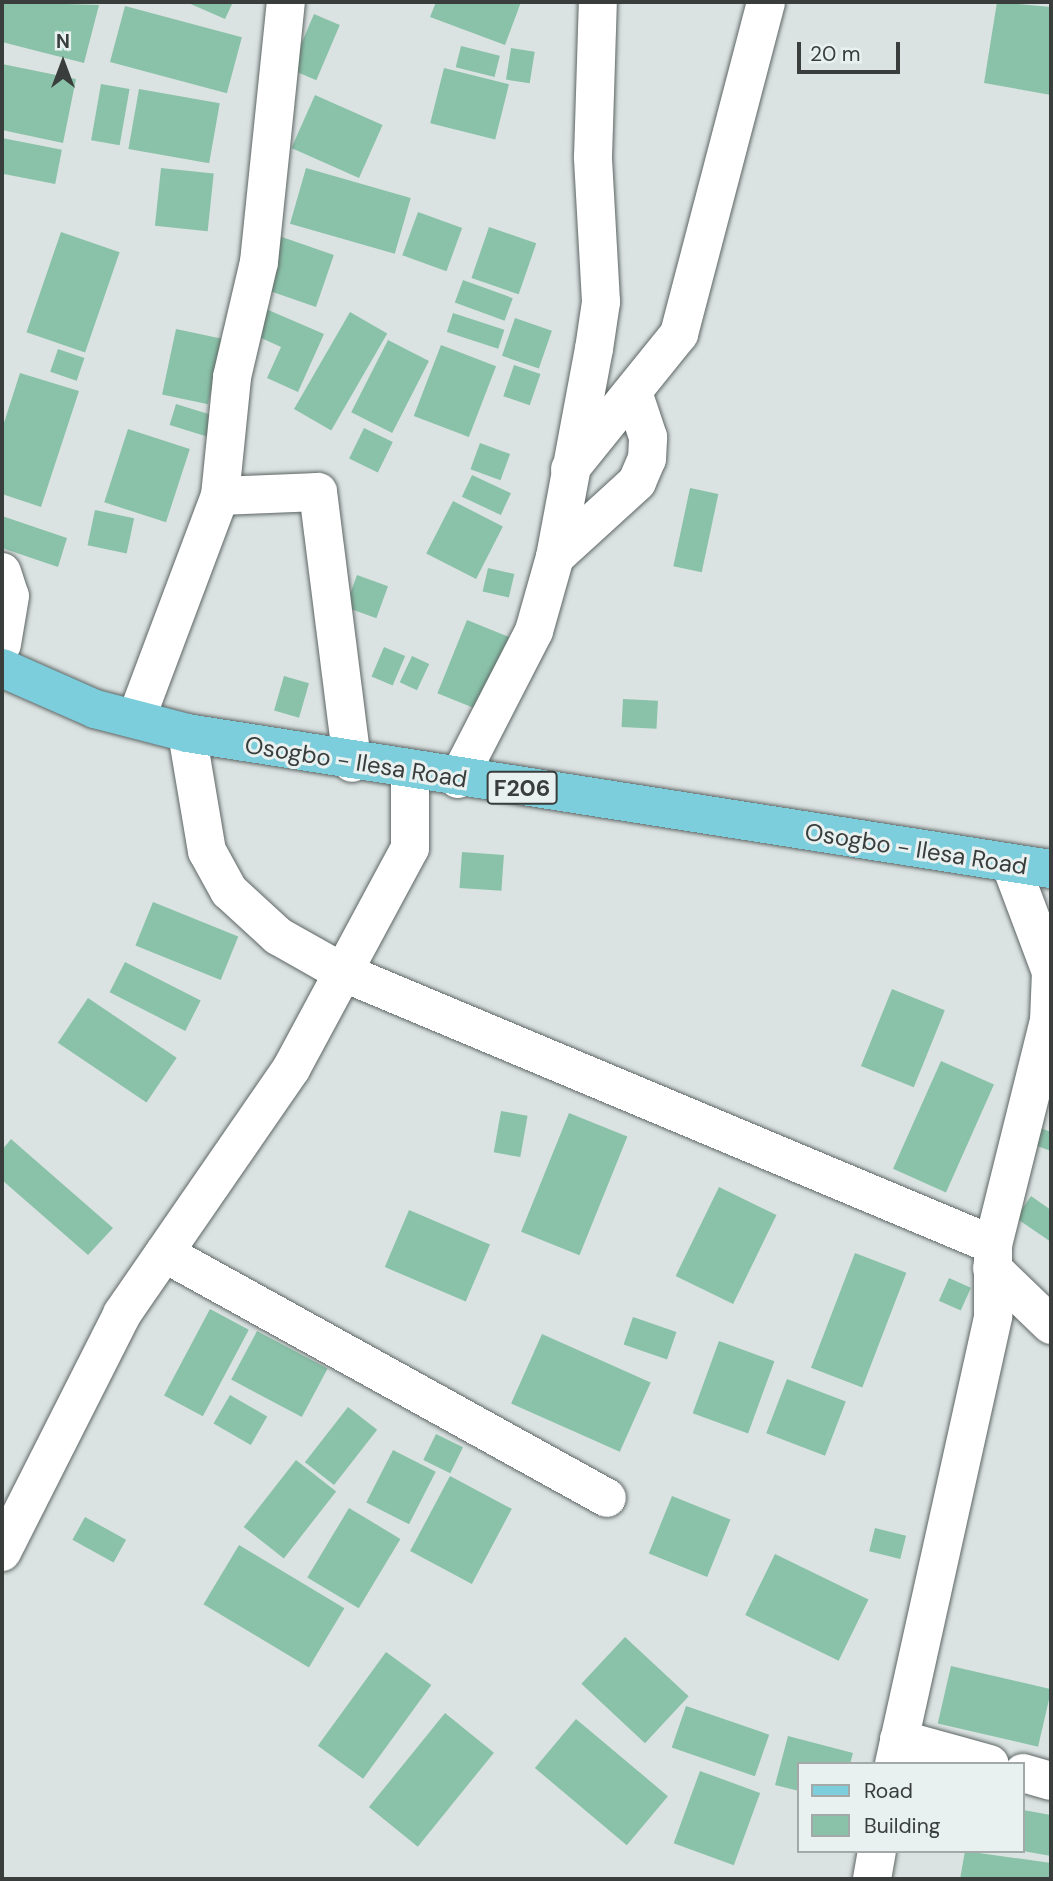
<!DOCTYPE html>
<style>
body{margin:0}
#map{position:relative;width:1053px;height:1881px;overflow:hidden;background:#dbe3e2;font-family:"DM Sans",sans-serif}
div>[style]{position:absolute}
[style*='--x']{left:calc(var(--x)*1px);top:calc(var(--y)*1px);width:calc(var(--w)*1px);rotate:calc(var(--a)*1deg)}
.building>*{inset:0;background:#8ac2a9;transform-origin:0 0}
.roads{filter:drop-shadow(0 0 2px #5e6665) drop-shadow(0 0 2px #5e6665)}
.street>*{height:38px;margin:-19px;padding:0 19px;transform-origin:19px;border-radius:19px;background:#fff}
.primary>*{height:38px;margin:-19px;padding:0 19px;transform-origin:19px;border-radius:19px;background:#7dcedc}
span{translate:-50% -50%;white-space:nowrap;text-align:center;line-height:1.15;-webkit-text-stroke:6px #e8f1f0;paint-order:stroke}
.shield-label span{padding:2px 5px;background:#e8f1f0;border:2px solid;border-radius:5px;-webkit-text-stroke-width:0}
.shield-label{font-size:23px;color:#393d3c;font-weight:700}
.street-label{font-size:24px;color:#393d3c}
.frame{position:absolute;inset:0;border:4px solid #393d3c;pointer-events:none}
.legend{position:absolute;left:797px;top:1762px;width:228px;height:91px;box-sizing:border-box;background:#e8f1f0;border:2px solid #a2a9a8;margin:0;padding:9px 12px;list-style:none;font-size:21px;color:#393d3c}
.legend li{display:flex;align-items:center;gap:14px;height:35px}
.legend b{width:35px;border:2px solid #a2a9a8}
.north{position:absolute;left:28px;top:28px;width:70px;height:70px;-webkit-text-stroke:5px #e8f1f0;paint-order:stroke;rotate:0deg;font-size:19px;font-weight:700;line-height:28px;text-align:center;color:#393d3c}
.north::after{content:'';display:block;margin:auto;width:24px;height:32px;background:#393d3c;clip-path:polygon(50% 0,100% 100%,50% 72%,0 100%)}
.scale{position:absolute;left:797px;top:42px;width:103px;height:32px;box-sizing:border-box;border:4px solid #393d3c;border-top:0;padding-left:9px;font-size:21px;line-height:24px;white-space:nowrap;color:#393d3c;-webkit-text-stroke:5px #e8f1f0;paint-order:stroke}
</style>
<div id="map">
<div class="building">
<i style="clip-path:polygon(2px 2px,99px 5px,84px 63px,2px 42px)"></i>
<i style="clip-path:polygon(186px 2px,233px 2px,225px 19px)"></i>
<i style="clip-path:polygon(436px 2px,521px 2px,505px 45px,430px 17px)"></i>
<i style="clip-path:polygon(997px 2px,1051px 7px,1051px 95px,984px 83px)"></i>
<i style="left:125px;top:6px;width:121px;height:58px;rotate:15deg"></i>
<i style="left:314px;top:14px;width:28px;height:60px;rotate:23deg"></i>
<i style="left:461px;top:46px;width:40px;height:22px;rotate:14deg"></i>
<i style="left:511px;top:48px;width:24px;height:32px;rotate:9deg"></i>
<i style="clip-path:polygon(2px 64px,76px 79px,63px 143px,2px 130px)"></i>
<i style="left:444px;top:68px;width:67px;height:57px;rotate:14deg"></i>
<i style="left:101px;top:84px;width:29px;height:57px;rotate:10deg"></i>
<i style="left:139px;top:89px;width:82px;height:61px;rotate:10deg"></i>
<i style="left:315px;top:95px;width:74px;height:58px;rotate:24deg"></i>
<i style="left:2px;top:138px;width:61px;height:35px;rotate:11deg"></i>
<i style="left:161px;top:168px;width:53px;height:58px;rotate:6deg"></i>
<i style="left:306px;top:168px;width:109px;height:58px;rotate:16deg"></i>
<i style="left:418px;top:212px;width:47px;height:46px;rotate:20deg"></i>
<i style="left:489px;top:227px;width:50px;height:54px;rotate:19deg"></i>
<i style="left:61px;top:232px;width:62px;height:106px;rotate:19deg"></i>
<i style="left:279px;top:236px;width:58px;height:55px;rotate:19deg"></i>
<i style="left:463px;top:280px;width:53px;height:24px;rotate:20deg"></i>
<i style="clip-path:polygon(259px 306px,324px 334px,298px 392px,267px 378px,281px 347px,248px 332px)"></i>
<i style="left:350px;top:312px;width:43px;height:112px;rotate:30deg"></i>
<i style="left:453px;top:313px;width:54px;height:20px;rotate:18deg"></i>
<i style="left:515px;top:318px;width:39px;height:40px;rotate:19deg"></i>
<i style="left:176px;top:329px;width:47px;height:67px;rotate:12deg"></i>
<i style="left:388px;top:340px;width:46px;height:81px;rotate:27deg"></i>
<i style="left:441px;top:345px;width:59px;height:76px;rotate:21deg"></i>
<i style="left:58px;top:349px;width:28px;height:24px;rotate:19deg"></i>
<i style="left:514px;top:365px;width:28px;height:33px;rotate:19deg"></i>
<i style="clip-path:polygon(20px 373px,79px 391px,41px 507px,2px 494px,2px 429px)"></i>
<i style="left:176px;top:404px;width:39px;height:22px;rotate:17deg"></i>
<i style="left:364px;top:428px;width:32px;height:34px;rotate:26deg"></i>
<i style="left:128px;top:429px;width:65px;height:77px;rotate:18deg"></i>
<i style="left:480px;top:443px;width:32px;height:28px;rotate:20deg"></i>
<i style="left:472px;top:475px;width:43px;height:24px;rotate:25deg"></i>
<i style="left:690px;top:488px;width:29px;height:80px;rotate:12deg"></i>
<i style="left:453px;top:501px;width:56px;height:59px;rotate:27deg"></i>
<i style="left:95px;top:510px;width:40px;height:36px;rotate:12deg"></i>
<i style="clip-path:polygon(2px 516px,67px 538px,58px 567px,2px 548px)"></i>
<i style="left:488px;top:568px;width:27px;height:24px;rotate:13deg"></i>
<i style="left:357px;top:575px;width:33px;height:34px;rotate:20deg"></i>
<i style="left:467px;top:620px;width:46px;height:79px;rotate:22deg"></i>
<i style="left:384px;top:647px;width:23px;height:32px;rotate:23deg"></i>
<i style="left:412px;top:656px;width:19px;height:29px;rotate:25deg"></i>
<i style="left:284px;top:676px;width:26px;height:36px;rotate:16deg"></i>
<i style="left:623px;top:699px;width:35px;height:28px;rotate:3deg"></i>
<i style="left:462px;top:852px;width:42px;height:36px;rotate:4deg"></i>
<i style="left:153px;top:902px;width:92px;height:47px;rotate:22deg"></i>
<i style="left:125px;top:962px;width:85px;height:34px;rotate:27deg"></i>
<i style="left:892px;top:989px;width:57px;height:83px;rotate:22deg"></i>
<i style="left:88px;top:998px;width:107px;height:54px;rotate:34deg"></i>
<i style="left:941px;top:1061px;width:58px;height:118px;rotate:24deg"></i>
<i style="left:501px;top:1111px;width:27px;height:42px;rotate:10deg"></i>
<i style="left:569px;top:1113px;width:63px;height:128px;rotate:22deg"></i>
<i style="clip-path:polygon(1035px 1126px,1051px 1132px,1051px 1151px,1029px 1143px)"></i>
<i style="clip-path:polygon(11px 1139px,113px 1228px,88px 1255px,2px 1180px,2px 1150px)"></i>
<i style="left:719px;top:1187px;width:64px;height:99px;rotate:26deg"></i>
<i style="clip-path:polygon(1031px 1196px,1051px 1210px,1051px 1242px,1016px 1218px)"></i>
<i style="left:409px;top:1210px;width:88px;height:62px;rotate:23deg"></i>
<i style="left:855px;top:1253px;width:55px;height:123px;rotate:21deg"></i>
<i style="left:949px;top:1278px;width:24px;height:25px;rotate:24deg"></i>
<i style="left:210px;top:1309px;width:44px;height:98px;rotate:28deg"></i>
<i style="left:633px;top:1317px;width:46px;height:29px;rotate:19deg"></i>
<i style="left:257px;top:1331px;width:80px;height:55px;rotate:28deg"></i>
<i style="left:542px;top:1334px;width:119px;height:76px;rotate:24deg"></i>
<i style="left:719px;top:1341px;width:59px;height:77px;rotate:20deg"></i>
<i style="left:787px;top:1379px;width:63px;height:58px;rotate:21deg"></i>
<i style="left:230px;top:1395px;width:43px;height:33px;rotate:30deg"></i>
<i style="left:348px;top:1407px;width:37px;height:70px;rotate:38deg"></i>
<i style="left:436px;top:1434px;width:30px;height:29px;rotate:26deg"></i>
<i style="left:393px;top:1450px;width:48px;height:59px;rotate:27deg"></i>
<i style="left:296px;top:1460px;width:51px;height:85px;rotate:38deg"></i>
<i style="left:450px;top:1476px;width:70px;height:85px;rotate:28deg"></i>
<i style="left:672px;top:1496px;width:63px;height:62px;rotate:22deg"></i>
<i style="left:349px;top:1508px;width:60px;height:81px;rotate:31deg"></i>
<i style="left:85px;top:1517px;width:47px;height:26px;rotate:29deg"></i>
<i style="left:875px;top:1528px;width:32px;height:24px;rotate:14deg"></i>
<i style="left:239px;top:1545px;width:123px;height:69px;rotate:31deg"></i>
<i style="left:775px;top:1554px;width:104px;height:68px;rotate:26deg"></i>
<i style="left:625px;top:1637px;width:87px;height:64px;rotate:43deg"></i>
<i style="left:386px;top:1652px;width:56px;height:116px;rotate:36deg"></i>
<i style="left:951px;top:1666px;width:103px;height:59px;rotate:13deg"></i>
<i style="left:686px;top:1706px;width:88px;height:44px;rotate:19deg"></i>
<i style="left:445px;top:1713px;width:63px;height:121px;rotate:39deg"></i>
<i style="left:576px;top:1719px;width:120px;height:64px;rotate:40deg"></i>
<i style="clip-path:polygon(788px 1736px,853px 1753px,850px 1764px,799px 1764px,799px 1791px,775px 1785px)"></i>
<i style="left:700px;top:1771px;width:64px;height:77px;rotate:20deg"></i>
<i style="clip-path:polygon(1023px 1810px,1051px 1815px,1051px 1856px,1023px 1851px)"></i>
<i style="clip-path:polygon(965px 1851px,1051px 1863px,1051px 1879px,960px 1879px)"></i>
</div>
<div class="roads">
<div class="street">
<i style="--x:570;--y:469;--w:174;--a:-51.1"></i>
<i style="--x:679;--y:334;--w:343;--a:-75.3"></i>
<i style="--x:220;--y:496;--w:98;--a:-2.3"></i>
<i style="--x:318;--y:492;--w:273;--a:82.8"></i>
<i style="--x:555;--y:557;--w:111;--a:-42.4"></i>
<i style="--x:637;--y:482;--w:25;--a:-67"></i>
<i style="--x:647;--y:459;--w:22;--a:-87"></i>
<i style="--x:648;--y:437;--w:44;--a:-108.4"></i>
<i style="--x:2;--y:572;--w:25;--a:72"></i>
<i style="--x:10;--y:596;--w:49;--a:99.5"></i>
<i style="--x:136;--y:719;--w:238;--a:-69.4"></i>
<i style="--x:220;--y:496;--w:120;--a:-84.2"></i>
<i style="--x:232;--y:377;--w:118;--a:-76.8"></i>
<i style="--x:259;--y:262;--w:261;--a:-84.1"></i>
<i style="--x:187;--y:733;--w:120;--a:80.4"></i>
<i style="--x:207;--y:851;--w:46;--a:61.2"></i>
<i style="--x:229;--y:891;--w:67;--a:42.6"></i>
<i style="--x:278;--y:936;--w:73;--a:29.4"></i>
<i style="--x:342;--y:972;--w:706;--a:22.75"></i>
<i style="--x:458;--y:779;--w:166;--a:-62.8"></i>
<i style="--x:534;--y:631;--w:77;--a:-74.2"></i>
<i style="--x:555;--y:557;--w:212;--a:-79.4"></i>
<i style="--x:594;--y:349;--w:48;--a:-81.5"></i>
<i style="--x:601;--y:302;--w:145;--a:-93.2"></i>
<i style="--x:593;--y:157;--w:155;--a:-88.2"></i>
<i style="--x:164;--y:1253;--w:506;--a:28.94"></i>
<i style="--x:992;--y:1268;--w:82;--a:44"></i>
<i style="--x:2;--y:1552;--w:267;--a:-63.2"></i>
<i style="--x:122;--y:1314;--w:298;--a:-55.4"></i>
<i style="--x:291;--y:1069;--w:251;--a:-61.7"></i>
<i style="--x:410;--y:848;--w:76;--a:-90"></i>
<i style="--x:899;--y:1739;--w:94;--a:15.4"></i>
<i style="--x:894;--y:1764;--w:459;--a:-77.5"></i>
<i style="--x:993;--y:1316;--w:71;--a:-90"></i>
<i style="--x:993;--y:1245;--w:231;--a:-76"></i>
<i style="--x:1049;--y:1021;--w:49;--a:-87.7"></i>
<i style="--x:1051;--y:972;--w:116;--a:-110.6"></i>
<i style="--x:1023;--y:1773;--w:29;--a:16"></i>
<i style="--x:872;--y:1879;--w:28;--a:-80"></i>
</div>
<div class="primary">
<i style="--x:2;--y:668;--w:102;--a:23.8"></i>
<i style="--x:95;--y:709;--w:95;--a:14.6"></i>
<i style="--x:187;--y:733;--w:875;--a:8.95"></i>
</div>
</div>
<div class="shield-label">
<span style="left:522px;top:788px">F206</span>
</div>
<div class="street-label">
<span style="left:356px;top:762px;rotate:9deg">Osogbo - Ilesa Road</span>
<span style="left:916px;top:849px;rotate:9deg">Osogbo - Ilesa Road</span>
</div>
<div class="frame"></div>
<ul class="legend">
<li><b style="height:9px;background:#7dcedc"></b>Road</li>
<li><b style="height:19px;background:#8ac2a9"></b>Building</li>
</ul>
<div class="north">N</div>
<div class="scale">20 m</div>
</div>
